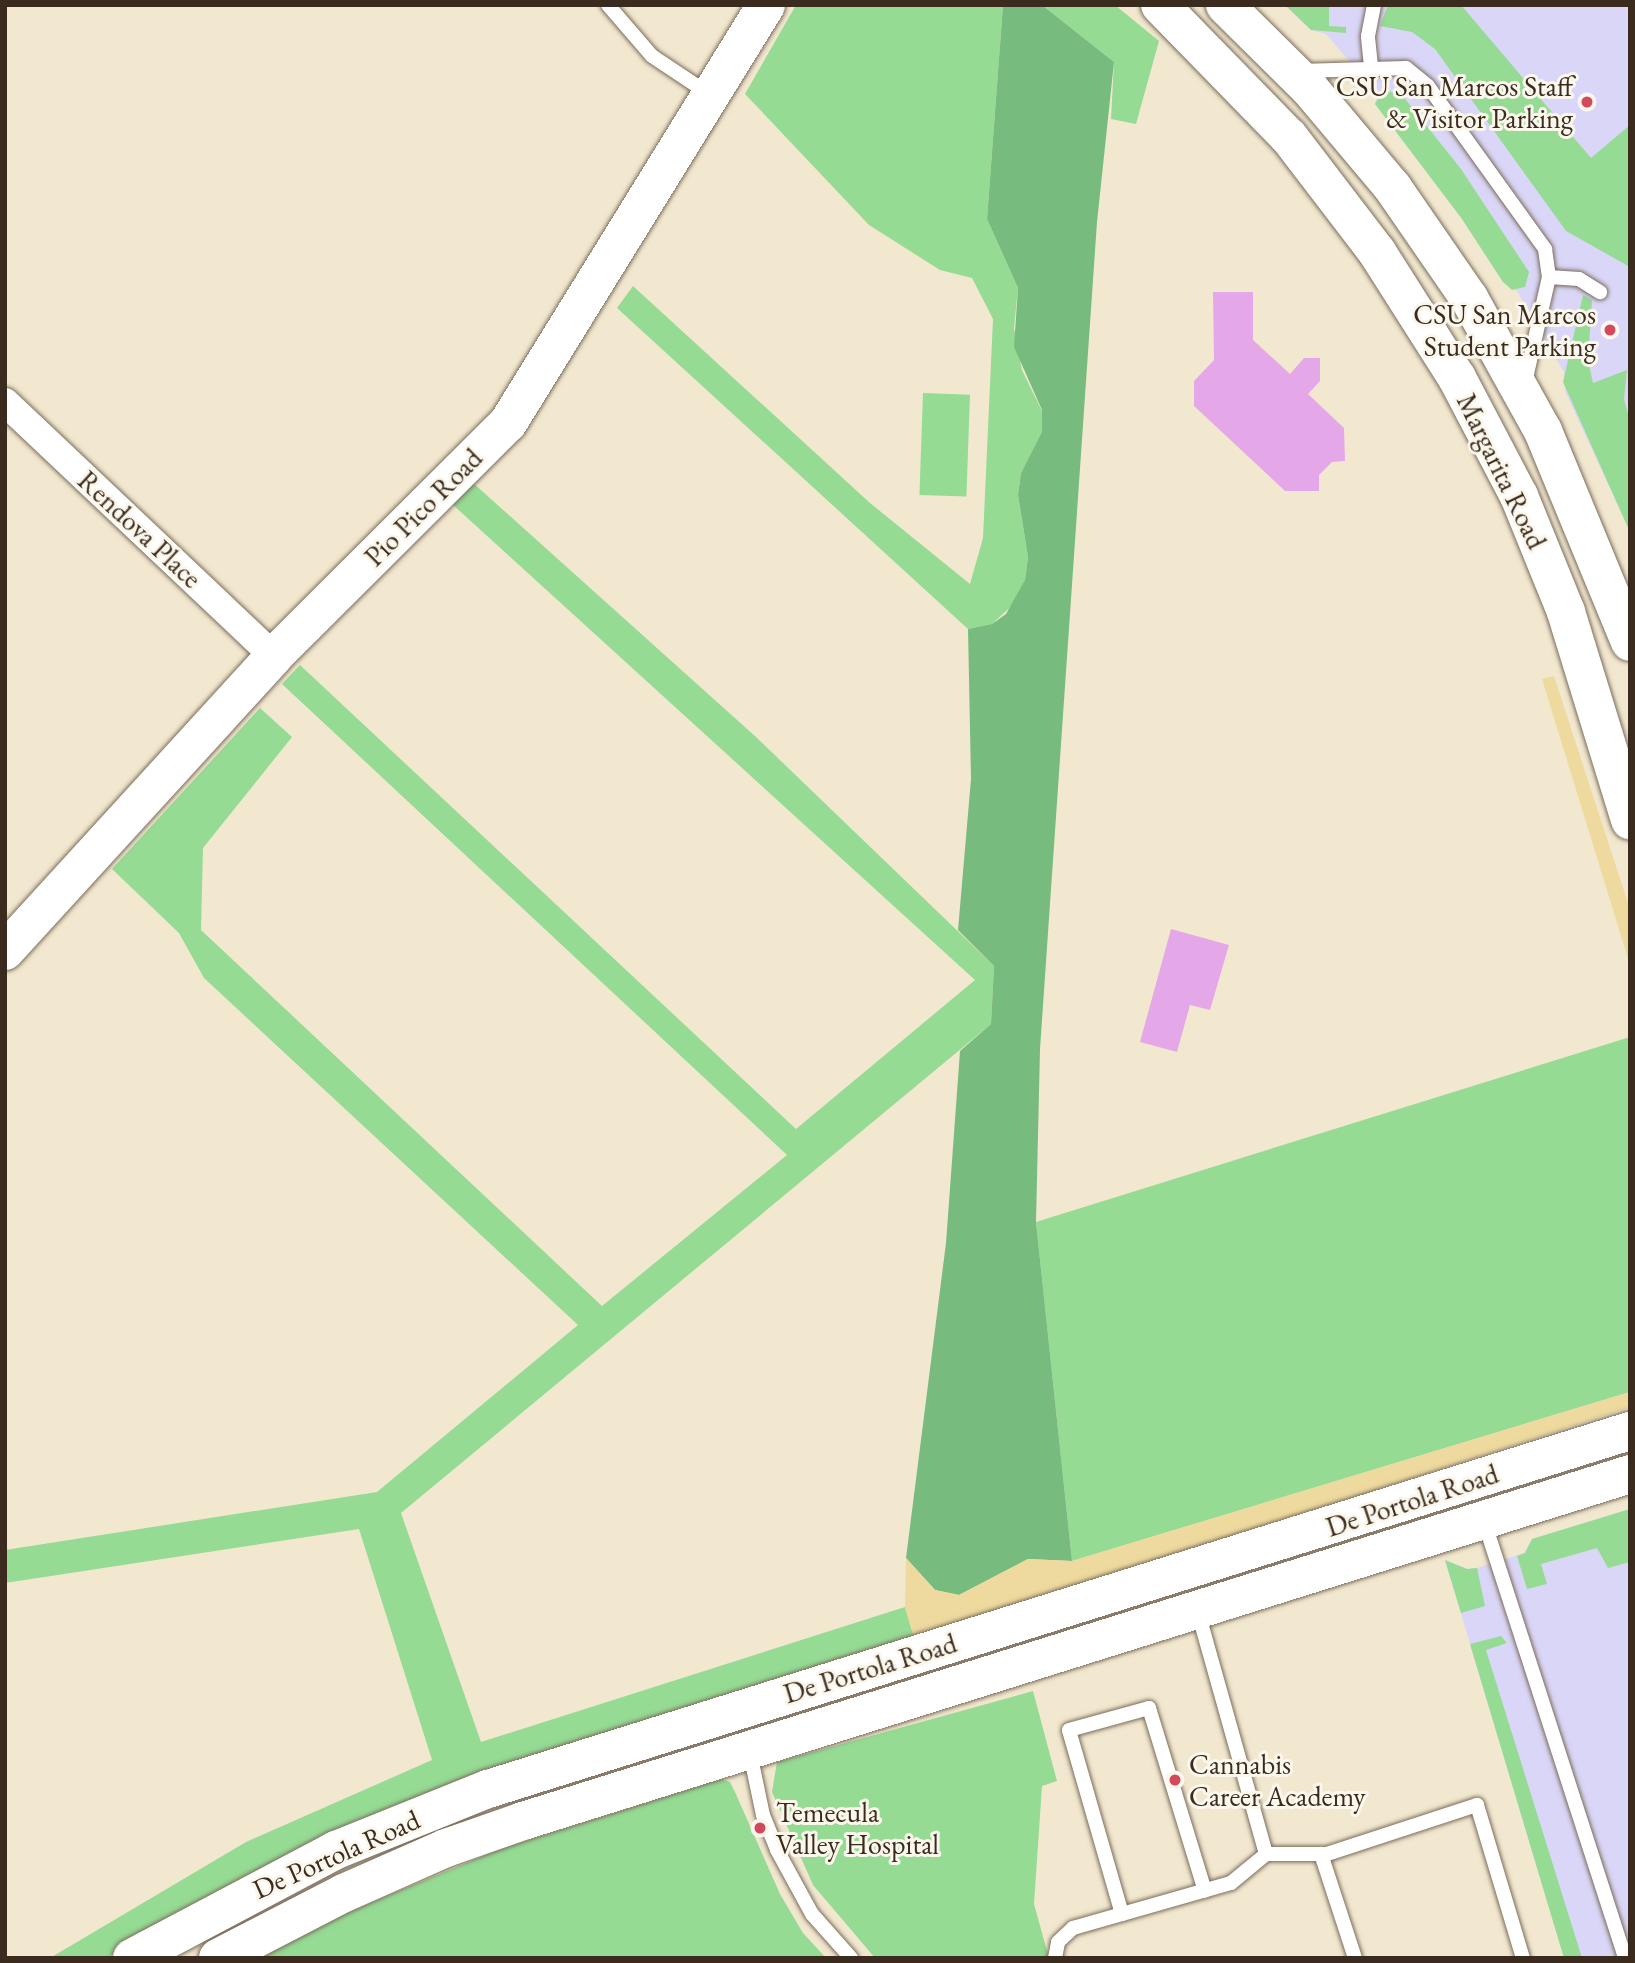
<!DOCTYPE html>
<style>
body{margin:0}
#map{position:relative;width:1635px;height:1963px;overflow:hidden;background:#f2e8cf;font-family:"EB Garamond",serif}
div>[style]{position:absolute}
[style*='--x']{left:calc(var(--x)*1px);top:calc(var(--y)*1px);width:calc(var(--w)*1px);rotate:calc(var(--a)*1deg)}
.built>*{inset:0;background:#dad6f7}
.green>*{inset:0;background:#95db94;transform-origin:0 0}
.forest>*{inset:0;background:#78bb7e}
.sand>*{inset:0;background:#eeda9e}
.building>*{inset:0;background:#e4a8e8}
.roads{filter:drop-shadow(0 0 2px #7b6c5c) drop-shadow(0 0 2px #7b6c5c)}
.lane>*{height:14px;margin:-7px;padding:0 7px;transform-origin:7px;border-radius:7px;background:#fff}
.street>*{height:28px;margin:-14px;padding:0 14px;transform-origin:14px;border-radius:14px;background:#fff}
.secondary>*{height:38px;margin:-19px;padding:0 19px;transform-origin:19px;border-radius:19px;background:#fff}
.dots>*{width:19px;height:19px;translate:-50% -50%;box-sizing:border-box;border:4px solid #fbf7ec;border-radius:50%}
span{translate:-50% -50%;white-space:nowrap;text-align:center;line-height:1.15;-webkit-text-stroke:6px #fbf7ec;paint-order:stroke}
.poi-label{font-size:28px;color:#3b2a1e}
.right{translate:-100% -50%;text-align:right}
.left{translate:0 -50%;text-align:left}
.street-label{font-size:28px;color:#3b2a1e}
.frame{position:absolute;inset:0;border:7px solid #3b2a1e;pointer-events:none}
</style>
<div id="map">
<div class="built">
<i style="clip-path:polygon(1285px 5px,1630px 5px,1630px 532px,1565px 391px,1564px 372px,1517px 291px,1503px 282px,1462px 219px,1375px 104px,1377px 94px,1326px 34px,1311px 30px)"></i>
<i style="clip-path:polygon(1630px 1509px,1630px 1958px,1564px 1958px,1445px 1560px,1467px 1569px,1477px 1568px,1524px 1553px,1532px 1539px)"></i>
</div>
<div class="green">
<i style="clip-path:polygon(796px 5px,1003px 5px,987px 219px,1018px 288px,1014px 328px,1022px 370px,1042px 411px,1042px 433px,1021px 473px,1018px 495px,1028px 557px,1025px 580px,1017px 601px,992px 624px,968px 629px,617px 308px,633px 286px,870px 503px,970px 584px,983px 538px,993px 319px,972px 278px,940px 270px,869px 225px,745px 94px)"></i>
<i style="clip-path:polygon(1042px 5px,1115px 5px,1159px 41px,1136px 124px,1111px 119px,1114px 62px)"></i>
<i style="clip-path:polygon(1285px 5px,1329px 5px,1329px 26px,1346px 27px,1346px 33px,1311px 30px)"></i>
<i style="clip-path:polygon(1388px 5px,1461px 5px,1591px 158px,1630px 125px,1630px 267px,1566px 231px,1435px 49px,1412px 32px,1380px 26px)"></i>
<i style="clip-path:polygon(1383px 90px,1402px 95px,1461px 169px,1529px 272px,1525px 287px,1512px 290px,1503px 282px,1462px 219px,1375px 104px)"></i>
<i style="clip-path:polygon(1583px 295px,1592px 300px,1588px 360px,1593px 383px,1627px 370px,1624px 399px,1630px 422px,1630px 532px,1563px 382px)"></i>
<i style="left:923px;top:393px;width:47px;height:102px;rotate:2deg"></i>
<i style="clip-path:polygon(472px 482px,756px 737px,994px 966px,991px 1024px,401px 1513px,481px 1742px,905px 1607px,915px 1641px,257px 1875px,106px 1958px,50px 1958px,246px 1842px,432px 1760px,359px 1529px,5px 1583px,5px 1550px,377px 1492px,578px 1325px,204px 978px,179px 933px,112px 869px,260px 708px,292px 737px,203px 848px,201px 930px,602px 1306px,787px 1155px,282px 684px,300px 665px,796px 1129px,975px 980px,452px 504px)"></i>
<i style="clip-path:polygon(1630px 1037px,1630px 1392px,1072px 1561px,1036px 1222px)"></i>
<i style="clip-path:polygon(1630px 1509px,1630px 1562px,1608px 1568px,1597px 1548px,1541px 1564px,1547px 1584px,1527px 1589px,1517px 1556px,1525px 1553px,1532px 1539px)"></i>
<i style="clip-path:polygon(1445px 1560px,1467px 1569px,1477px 1568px,1485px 1606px,1461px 1613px)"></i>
<i style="clip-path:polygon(1501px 1636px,1507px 1643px,1486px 1650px,1582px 1958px,1564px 1958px,1470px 1644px)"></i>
<i style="clip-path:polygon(1033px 1691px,1057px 1781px,1042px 1786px,1034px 1904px,1049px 1958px,875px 1958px,813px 1885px,772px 1792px,777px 1762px)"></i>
<i style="clip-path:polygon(721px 1779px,730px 1782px,735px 1792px,780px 1894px,803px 1933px,826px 1958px,255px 1958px,346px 1913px,500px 1849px)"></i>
</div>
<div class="forest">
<i style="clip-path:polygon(1003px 5px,1042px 5px,1114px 62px,1097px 222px,1040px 1049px,1036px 1222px,1072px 1561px,1028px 1559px,959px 1595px,935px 1590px,906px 1558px,946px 1243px,960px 1051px,991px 1024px,994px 966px,958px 930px,971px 779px,968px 629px,992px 624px,1006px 614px,1025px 580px,1028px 557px,1018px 495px,1021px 473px,1042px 432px,1042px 410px,1014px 347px,1018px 288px,987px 219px)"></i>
</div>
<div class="sand">
<i style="clip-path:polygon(1554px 676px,1630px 909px,1630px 965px,1542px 679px)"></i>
<i style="clip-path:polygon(1630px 1392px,1630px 1407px,915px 1641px,905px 1607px,906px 1558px,935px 1590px,959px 1595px,1028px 1559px,1072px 1561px)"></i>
</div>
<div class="building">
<i style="clip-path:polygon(1213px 292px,1253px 292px,1253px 340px,1290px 374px,1304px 358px,1320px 358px,1320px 381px,1308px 394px,1344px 428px,1345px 461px,1332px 462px,1319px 475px,1319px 491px,1285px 491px,1194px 406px,1194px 381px,1214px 360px)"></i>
<i style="clip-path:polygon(1171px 929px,1229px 945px,1210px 1010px,1190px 1005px,1177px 1052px,1140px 1042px)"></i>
</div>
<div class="roads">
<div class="lane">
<i style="--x:608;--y:5;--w:67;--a:49.2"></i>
<i style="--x:652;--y:56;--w:69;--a:33.7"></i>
<i style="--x:1371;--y:66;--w:30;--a:-96"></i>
<i style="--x:1368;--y:36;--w:32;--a:-79"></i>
<i style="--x:1299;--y:71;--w:107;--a:-1.6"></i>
<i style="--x:1406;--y:68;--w:28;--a:39"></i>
<i style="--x:1428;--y:86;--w:201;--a:54.3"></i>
<i style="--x:1545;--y:249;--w:28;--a:82"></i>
<i style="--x:1549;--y:277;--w:109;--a:102.8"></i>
<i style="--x:1549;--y:277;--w:30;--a:4"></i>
<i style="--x:1579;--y:279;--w:25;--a:32"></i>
<i style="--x:1484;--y:1521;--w:459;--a:72.1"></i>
<i style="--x:750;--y:1753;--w:63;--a:78.2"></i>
<i style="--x:763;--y:1815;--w:38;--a:68"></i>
<i style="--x:777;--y:1850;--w:73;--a:61.3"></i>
<i style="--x:812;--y:1914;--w:59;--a:48.4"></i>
<i style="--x:1266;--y:1854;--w:61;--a:0"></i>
<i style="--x:1327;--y:1854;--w:158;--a:-18.1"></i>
<i style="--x:1477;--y:1805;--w:160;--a:73.3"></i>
<i style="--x:1321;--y:1854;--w:109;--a:71.9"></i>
<i style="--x:1122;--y:1914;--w:191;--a:-106.1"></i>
<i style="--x:1069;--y:1730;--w:83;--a:-15.4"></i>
<i style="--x:1149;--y:1708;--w:191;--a:73"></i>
<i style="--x:1055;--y:1958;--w:16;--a:-79"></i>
<i style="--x:1058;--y:1942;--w:21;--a:-43"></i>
<i style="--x:1073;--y:1928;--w:164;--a:-15.9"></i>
<i style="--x:1231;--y:1883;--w:45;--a:-39.6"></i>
<i style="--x:1266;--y:1854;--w:251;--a:-105.7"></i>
</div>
<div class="street">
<i style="--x:5;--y:402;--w:370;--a:43.4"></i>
</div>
<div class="secondary">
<i style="--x:1160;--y:5;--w:185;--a:45.7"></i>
<i style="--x:1289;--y:137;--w:145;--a:52.6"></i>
<i style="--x:1377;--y:252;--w:149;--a:57.6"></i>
<i style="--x:1457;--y:378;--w:133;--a:62.3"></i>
<i style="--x:1519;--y:496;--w:125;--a:67.9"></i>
<i style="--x:1566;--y:612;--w:218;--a:72.9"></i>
<i style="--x:1225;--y:5;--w:120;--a:44.7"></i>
<i style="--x:1310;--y:89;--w:129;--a:50"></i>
<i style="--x:1393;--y:188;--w:134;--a:55.4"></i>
<i style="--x:1469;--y:298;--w:152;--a:60.9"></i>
<i style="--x:1543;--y:431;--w:228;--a:67.6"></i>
<i style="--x:5;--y:951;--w:399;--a:-47.6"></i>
<i style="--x:274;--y:656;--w:330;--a:-44.9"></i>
<i style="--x:508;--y:423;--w:491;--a:-58.3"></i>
<i style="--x:132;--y:1958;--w:231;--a:-27.9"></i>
<i style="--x:336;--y:1850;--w:164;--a:-21.9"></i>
<i style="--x:488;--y:1789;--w:1197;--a:-17.41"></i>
<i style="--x:218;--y:1958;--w:142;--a:-27.3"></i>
<i style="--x:344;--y:1893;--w:111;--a:-23.8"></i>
<i style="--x:446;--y:1848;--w:82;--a:-19.3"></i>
<i style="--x:523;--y:1821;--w:1160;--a:-17.4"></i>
</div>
</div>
<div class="dots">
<i style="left:1587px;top:102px;background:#d1495b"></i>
<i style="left:1610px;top:330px;background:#d1495b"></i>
<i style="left:1175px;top:1780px;background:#d1495b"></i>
<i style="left:760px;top:1828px;background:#d1495b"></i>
</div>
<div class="poi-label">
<span class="right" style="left:1573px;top:102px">CSU San Marcos Staff<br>&amp; Visitor Parking</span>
<span class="right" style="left:1596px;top:330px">CSU San Marcos<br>Student Parking</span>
<span class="left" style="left:1189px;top:1780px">Cannabis<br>Career Academy</span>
<span class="left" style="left:776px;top:1828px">Temecula<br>Valley Hospital</span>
</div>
<div class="street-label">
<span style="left:1502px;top:471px;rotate:64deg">Margarita Road</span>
<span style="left:423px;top:507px;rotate:-45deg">Pio Pico Road</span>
<span style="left:140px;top:529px;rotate:43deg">Rendova Place</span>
<span style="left:1412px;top:1500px;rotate:-18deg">De Portola Road</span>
<span style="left:870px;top:1668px;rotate:-17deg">De Portola Road</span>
<span style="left:336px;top:1854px;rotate:-24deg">De Portola Road</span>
</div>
<div class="frame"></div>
</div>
